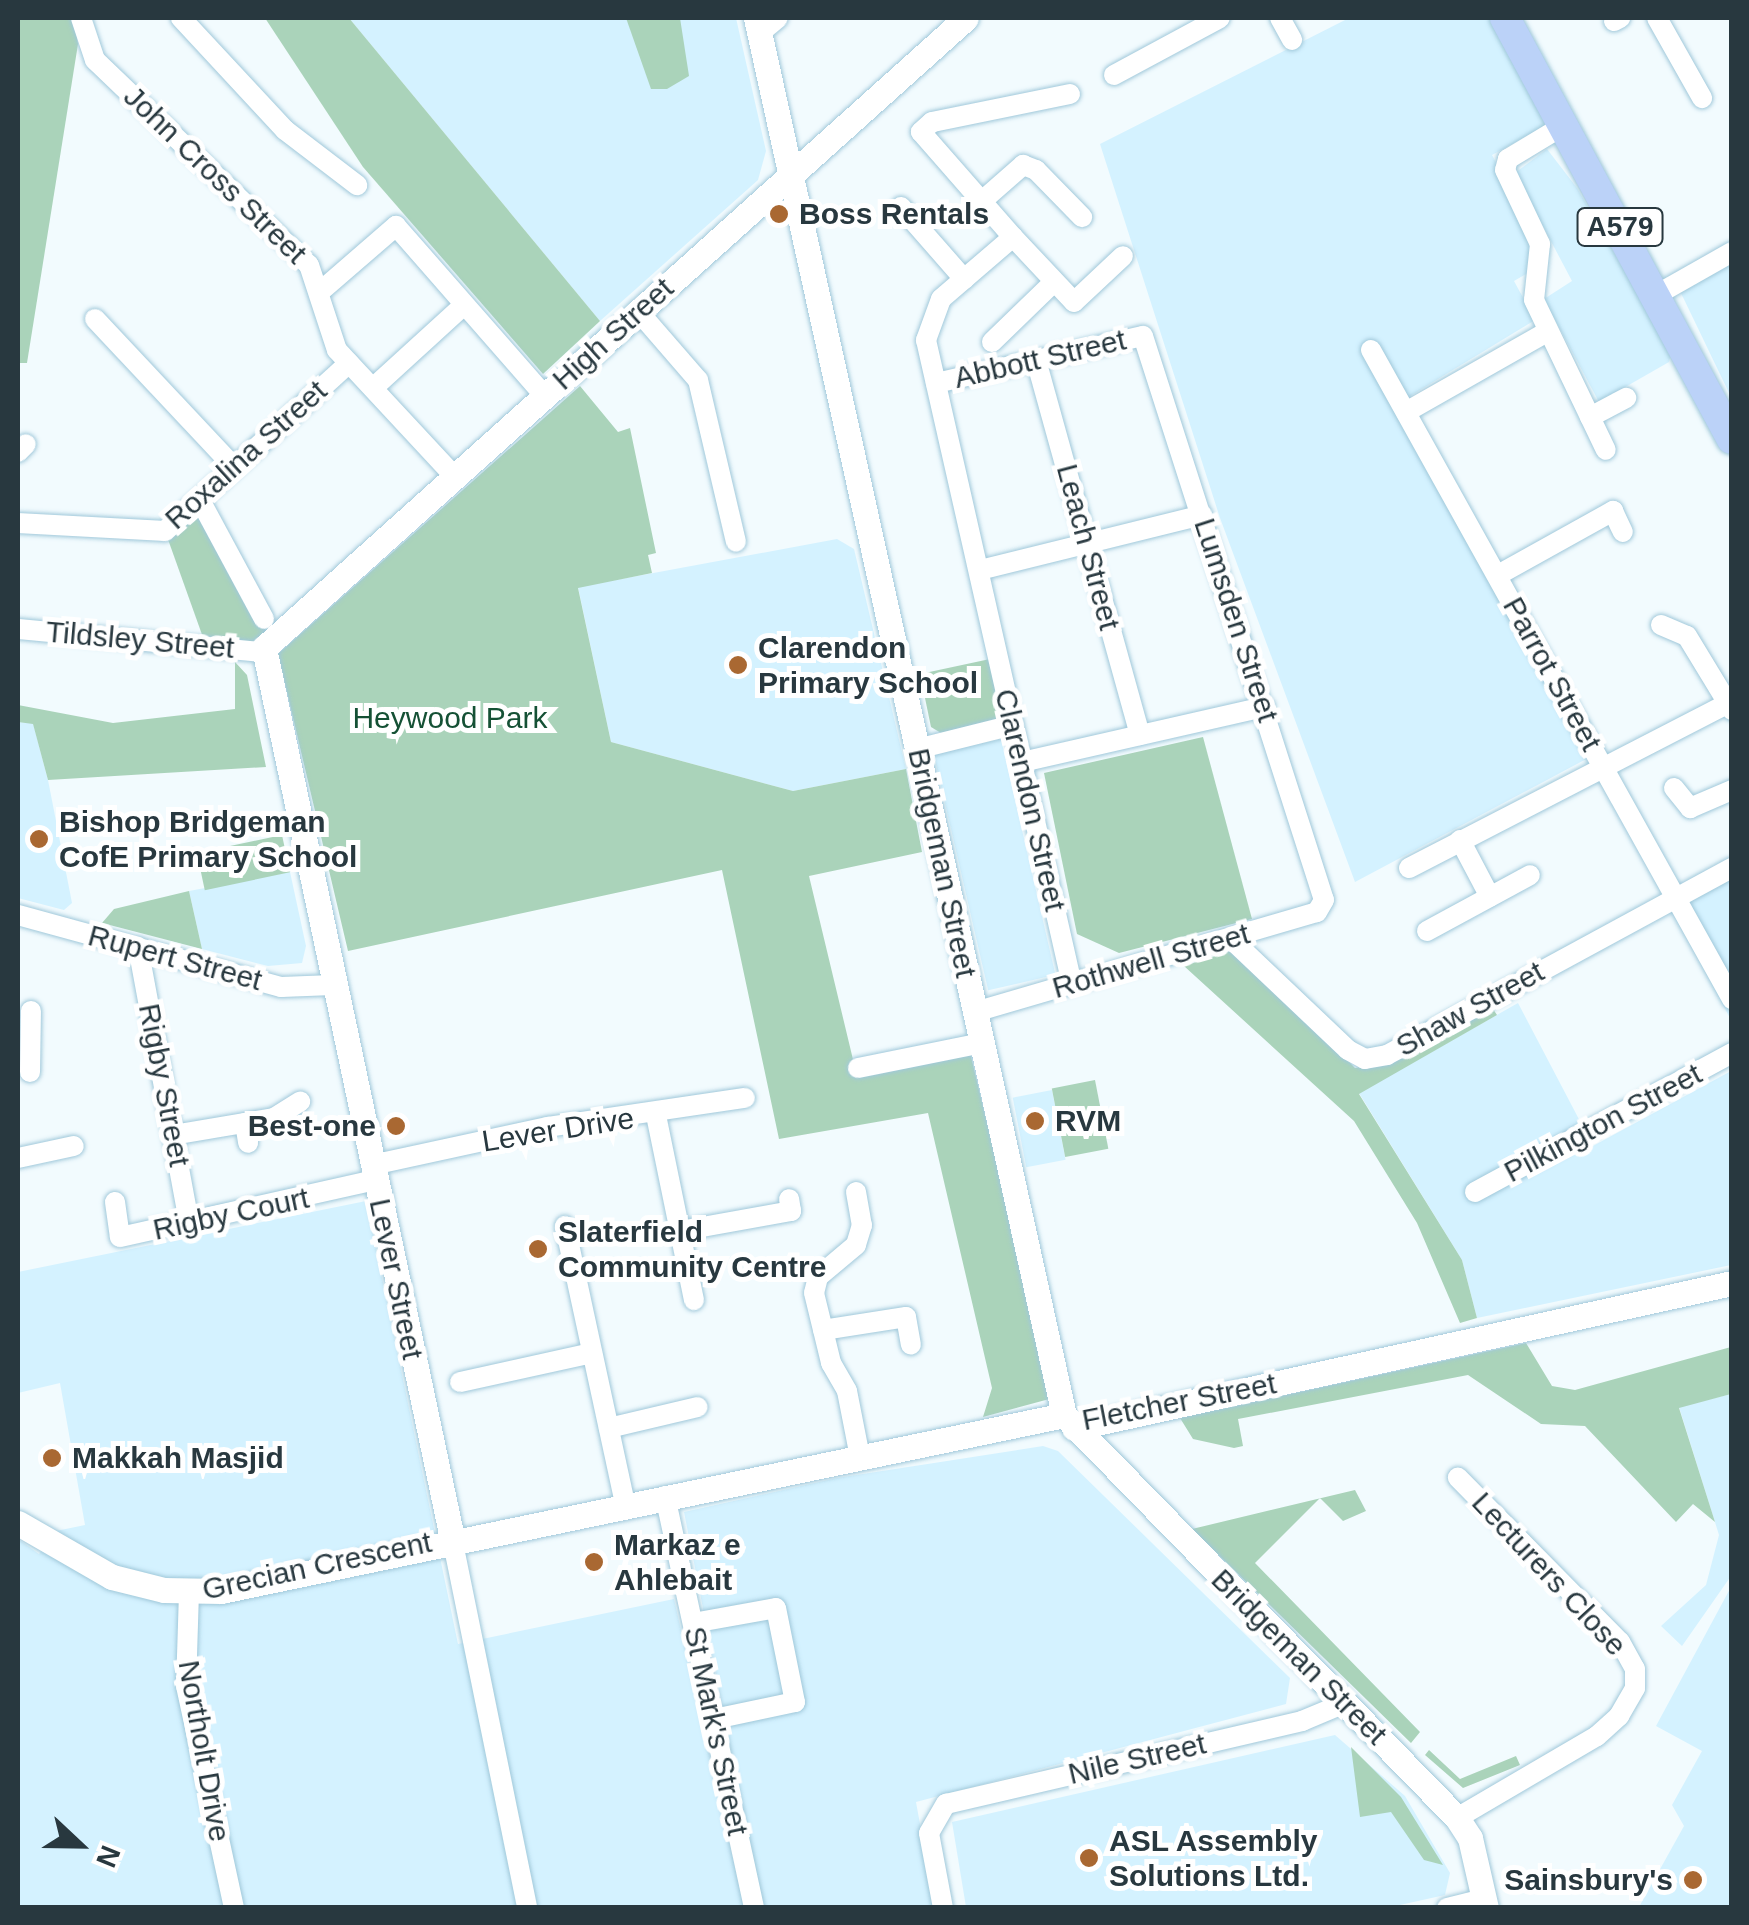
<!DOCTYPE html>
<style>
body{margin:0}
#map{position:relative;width:1749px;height:1925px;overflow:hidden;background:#f2fbfe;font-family:Arial,sans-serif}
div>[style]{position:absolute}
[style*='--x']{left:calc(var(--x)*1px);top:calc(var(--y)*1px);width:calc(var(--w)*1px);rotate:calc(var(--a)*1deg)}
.built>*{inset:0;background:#d4f2ff;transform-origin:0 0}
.green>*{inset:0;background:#aad3ba;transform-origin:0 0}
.roads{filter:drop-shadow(0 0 2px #a0c8da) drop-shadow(0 0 2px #a0c8da)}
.minor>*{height:20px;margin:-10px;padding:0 10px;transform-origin:10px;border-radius:10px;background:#fff}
.tertiary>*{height:25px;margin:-12.5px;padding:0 12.5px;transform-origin:12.5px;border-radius:12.5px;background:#fff}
.primary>*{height:30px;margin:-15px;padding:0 15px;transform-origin:15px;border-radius:15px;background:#bbd2f8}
.dots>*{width:28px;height:28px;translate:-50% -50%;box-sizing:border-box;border:5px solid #fff;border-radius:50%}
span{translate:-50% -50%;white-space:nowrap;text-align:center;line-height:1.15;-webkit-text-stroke:10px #fff;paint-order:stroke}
.shield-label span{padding:2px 8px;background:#fff;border:2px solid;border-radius:8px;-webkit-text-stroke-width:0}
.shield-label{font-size:28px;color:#28383f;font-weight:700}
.street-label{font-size:30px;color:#28383f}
.poi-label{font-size:30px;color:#28383f;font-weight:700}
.left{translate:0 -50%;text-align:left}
.right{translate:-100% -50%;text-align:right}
.park-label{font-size:30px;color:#155135}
.frame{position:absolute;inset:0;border:20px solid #28383f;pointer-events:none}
.north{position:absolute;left:30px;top:1795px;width:100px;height:100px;-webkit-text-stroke:8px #fff;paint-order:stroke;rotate:112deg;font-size:28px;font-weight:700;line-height:40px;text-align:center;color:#28383f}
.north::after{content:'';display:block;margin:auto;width:35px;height:45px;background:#28383f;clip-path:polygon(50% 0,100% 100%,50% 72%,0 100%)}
</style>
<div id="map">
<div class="built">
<i style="clip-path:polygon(349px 18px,736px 18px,766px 151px,758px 180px,600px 321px)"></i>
<i style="clip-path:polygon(1349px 18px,1491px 18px,1549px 124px,1492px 155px,1529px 227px,1533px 270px,1514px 281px,1535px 320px,1392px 407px,1592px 756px,1355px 882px,1220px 518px,1100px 144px)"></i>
<i style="clip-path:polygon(1547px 149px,1577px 188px,1671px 353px,1669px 362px,1599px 402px,1544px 299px,1572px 281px,1515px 173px)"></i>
<i style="clip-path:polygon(1731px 263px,1731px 397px,1680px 291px)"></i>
<i style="clip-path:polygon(837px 539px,854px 549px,906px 769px,793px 791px,611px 742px,578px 587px)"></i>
<i style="clip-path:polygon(18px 722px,33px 723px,48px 780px,72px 903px,64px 910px,18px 898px)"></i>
<i style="left:1001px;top:739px;width:242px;height:69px;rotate:77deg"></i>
<i style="clip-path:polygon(290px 872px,306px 946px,302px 963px,268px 966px,202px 949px,189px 891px)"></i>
<i style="clip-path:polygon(1731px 879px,1731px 1020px,1673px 911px)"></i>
<i style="clip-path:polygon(1518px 1003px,1593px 1146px,1731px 1071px,1731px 1265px,1477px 1318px,1462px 1260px,1359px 1093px)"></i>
<i style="left:1052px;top:1090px;width:71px;height:40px;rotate:79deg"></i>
<i style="clip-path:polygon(366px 1201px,458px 1644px,674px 1599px,744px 1907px,18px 1907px,18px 1539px,39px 1554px,56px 1531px,85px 1525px,60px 1383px,18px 1393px,18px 1272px)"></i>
<i style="clip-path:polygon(1731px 1394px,1731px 1576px,1682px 1646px,1661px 1626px,1706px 1585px,1719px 1535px,1679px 1407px)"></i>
<i style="clip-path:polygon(1043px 1446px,1058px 1451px,1290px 1678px,1286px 1704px,916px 1802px,935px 1907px,762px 1907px,684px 1512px,837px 1478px)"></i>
<i style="clip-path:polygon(1731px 1587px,1731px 1907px,1639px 1907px,1684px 1826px,1672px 1805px,1702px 1751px,1656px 1726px)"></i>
<i style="clip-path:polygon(1335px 1735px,1405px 1796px,1450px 1873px,1445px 1895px,1391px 1907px,966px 1907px,952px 1822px)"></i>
</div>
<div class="green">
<i style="clip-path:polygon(18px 18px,74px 18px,78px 44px,27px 363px,18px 363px)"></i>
<i style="clip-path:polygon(265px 18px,349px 18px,600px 321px,543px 374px,363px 167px)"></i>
<i style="clip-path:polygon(626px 18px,680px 18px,689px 76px,667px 89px,651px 89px)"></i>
<i style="clip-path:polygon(580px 386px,618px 432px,630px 428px,656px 553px,648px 555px,652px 573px,578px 588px,611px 742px,793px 791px,906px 769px,922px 852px,809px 876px,856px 1072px,969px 1048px,1053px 1398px,983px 1417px,992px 1388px,928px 1113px,779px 1139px,722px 870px,348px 951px,278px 654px)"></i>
<i style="clip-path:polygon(200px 500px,273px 637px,263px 652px,205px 643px,165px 531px)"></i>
<i style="clip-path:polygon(990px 659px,1003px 719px,941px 733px,931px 727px,920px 674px)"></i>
<i style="clip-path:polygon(235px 662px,247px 675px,266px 767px,48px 780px,33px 724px,18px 722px,18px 705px,113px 723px,235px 709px)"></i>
<i style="clip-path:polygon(1203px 737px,1252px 919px,1119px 953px,1077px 934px,1044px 773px)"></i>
<i style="left:282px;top:835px;width:38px;height:87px;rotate:78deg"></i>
<i style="clip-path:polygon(189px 891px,202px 949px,102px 923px,114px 909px)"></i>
<i style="clip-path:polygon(1230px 951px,1275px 985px,1355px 1068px,1390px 1063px,1493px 1009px,1497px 1015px,1359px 1094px,1462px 1260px,1477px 1318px,1460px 1323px,1417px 1223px,1354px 1121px,1184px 966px)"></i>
<i style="left:1095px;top:1080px;width:70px;height:44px;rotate:79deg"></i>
<i style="clip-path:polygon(1526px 1343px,1552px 1386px,1575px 1390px,1731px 1347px,1731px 1394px,1679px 1408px,1715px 1522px,1693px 1504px,1676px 1522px,1585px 1426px,1541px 1424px,1468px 1375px,1238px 1419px,1243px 1446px,1234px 1448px,1193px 1439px,1180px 1418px)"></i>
<i style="clip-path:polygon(1355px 1490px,1366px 1511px,1343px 1521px,1320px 1498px,1255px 1563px,1420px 1732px,1411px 1743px,1192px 1529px)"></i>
<i style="clip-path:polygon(1351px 1747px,1401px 1797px,1443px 1865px,1424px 1860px,1391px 1812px,1360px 1817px)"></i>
<i style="clip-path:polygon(1429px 1750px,1460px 1779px,1516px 1756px,1520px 1765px,1463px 1788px,1425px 1755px)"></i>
</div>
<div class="roads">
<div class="minor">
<i style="--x:81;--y:18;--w:44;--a:71.6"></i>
<i style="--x:95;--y:60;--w:296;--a:43.8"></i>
<i style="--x:309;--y:265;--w:89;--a:71.8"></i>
<i style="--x:337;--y:350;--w:172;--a:47.1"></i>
<i style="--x:181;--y:18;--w:153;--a:47.1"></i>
<i style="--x:285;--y:130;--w:91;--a:37.4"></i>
<i style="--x:1280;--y:18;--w:25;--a:61"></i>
<i style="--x:1657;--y:18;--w:92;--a:60.6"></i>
<i style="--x:1614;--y:21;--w:7;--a:-27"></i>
<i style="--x:760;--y:33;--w:23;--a:-40"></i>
<i style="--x:1114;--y:75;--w:120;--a:-28.3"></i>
<i style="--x:1070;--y:94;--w:141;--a:168.5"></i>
<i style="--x:932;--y:122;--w:15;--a:138"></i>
<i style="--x:921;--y:132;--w:140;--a:48.8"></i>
<i style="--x:1013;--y:237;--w:95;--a:139.3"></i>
<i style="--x:941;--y:299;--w:44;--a:110.1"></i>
<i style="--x:926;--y:340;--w:660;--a:77.23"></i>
<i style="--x:1566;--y:124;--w:68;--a:148.9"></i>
<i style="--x:1508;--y:159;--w:11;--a:105"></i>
<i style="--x:1505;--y:170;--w:82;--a:64.7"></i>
<i style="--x:1540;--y:244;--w:56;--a:96.1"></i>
<i style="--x:1534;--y:300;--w:166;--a:64.4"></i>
<i style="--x:982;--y:201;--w:55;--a:-41.3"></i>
<i style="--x:1023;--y:165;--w:14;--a:21"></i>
<i style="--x:1036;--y:170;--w:66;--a:45.6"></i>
<i style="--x:901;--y:207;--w:96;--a:48.8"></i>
<i style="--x:1013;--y:237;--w:89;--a:46.8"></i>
<i style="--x:1074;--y:302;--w:67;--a:-43.2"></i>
<i style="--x:322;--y:290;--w:98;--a:-40.9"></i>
<i style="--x:396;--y:226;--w:226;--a:48.8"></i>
<i style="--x:1656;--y:295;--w:87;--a:-29.5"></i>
<i style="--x:639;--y:312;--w:90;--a:49.1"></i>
<i style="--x:698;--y:380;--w:166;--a:76.8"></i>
<i style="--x:95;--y:319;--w:203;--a:46.8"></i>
<i style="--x:992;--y:342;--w:86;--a:-44.1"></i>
<i style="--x:1371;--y:350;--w:743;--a:60.92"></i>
<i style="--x:1036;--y:360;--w:389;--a:74.5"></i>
<i style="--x:936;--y:383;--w:212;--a:-12.8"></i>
<i style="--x:1143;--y:336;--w:592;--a:72.21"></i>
<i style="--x:1324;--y:900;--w:14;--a:120"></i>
<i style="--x:1317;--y:912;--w:356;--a:163.7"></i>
<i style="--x:373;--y:388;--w:123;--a:-42.4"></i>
<i style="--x:1406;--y:412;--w:162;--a:-29.6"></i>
<i style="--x:1590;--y:417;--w:41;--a:-27.8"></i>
<i style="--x:18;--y:452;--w:11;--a:-45"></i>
<i style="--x:200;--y:500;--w:135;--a:61.7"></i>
<i style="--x:18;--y:523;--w:147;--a:3.1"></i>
<i style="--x:165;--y:531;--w:249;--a:-42.4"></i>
<i style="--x:980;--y:570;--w:229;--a:-13.9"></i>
<i style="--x:1498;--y:575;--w:132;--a:-29.1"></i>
<i style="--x:1613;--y:511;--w:23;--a:65"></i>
<i style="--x:1661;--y:625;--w:28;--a:23"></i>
<i style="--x:1687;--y:636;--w:87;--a:58.7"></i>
<i style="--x:18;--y:629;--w:246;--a:5.4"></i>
<i style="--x:917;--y:749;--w:99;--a:-14"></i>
<i style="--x:1022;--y:762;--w:249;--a:-12.8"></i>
<i style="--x:1674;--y:788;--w:26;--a:51"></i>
<i style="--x:1690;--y:808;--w:46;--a:-23.2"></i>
<i style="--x:1460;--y:840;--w:64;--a:62.2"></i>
<i style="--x:1409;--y:868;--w:364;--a:-27.3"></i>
<i style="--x:18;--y:915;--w:273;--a:15.3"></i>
<i style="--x:281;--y:987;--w:52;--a:-2.2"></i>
<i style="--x:1427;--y:931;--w:117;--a:-28.5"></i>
<i style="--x:1231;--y:939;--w:161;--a:43.5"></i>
<i style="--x:1348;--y:1050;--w:19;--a:28"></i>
<i style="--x:1365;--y:1059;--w:22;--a:-10"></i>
<i style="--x:1387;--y:1055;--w:392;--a:-28.5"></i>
<i style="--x:138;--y:947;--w:281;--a:79.5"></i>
<i style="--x:858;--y:1068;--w:126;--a:-11.4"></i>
<i style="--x:30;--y:1072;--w:61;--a:-89.1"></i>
<i style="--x:656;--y:1115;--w:189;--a:78.4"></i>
<i style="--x:245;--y:1123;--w:20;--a:81"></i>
<i style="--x:173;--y:1135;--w:102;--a:-9.6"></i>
<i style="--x:274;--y:1118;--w:31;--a:-32"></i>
<i style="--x:18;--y:1158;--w:57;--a:-12.1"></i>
<i style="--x:372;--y:1165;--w:180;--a:-12.2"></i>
<i style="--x:548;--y:1127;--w:199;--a:-8.4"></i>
<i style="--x:856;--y:1192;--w:34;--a:80"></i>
<i style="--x:862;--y:1225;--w:21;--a:107"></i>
<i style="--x:856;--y:1245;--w:50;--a:139.9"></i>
<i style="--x:818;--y:1277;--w:16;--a:104"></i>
<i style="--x:814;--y:1293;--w:72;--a:76.3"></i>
<i style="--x:831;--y:1363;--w:32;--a:60"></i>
<i style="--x:847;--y:1391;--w:67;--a:78.9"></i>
<i style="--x:1475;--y:1192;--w:292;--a:-28.4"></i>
<i style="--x:115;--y:1202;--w:35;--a:82"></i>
<i style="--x:120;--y:1237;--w:261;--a:-12.6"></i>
<i style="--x:565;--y:1226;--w:284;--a:77.8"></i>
<i style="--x:680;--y:1231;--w:113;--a:-10.2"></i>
<i style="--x:791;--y:1211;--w:12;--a:-99"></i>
<i style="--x:823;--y:1330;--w:84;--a:-8.9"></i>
<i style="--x:906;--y:1317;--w:28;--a:80"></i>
<i style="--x:460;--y:1382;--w:135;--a:-12.4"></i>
<i style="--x:609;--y:1428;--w:91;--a:-13.3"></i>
<i style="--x:665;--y:1496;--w:422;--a:77.8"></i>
<i style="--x:452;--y:1538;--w:378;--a:78.5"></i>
<i style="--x:189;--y:1592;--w:94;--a:91.8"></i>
<i style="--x:186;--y:1686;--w:227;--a:77.8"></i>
<i style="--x:693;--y:1623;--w:84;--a:-10.2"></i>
<i style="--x:776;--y:1608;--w:96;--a:78.6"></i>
<i style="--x:795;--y:1702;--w:83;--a:168.1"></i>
<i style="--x:1457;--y:1818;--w:162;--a:-30.4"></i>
<i style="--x:1597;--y:1736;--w:30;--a:-42"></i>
<i style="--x:1619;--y:1716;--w:32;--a:-60"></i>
<i style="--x:1635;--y:1688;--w:19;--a:-90"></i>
<i style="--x:1635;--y:1669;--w:31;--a:-119"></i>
<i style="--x:1620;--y:1642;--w:231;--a:-134.6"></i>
<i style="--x:943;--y:1908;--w:76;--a:-100.6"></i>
<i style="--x:929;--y:1833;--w:34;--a:-60"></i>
<i style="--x:946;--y:1804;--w:366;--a:-13.1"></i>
<i style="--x:1302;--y:1721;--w:47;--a:-22.7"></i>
<i style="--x:1447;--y:1908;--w:38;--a:-14"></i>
</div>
<div class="tertiary">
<i style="--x:756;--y:18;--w:1431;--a:77.57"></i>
<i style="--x:1064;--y:1415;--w:563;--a:45.72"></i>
<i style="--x:1457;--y:1818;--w:24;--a:57"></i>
<i style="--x:1470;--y:1838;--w:72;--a:77.1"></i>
<i style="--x:1074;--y:1428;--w:674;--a:-12.43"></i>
<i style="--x:18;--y:1523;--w:108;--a:29.9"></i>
<i style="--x:112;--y:1577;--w:54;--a:14"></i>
<i style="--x:164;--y:1590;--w:57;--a:1"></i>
<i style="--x:221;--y:1591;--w:861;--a:-11.79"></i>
<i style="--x:452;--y:1538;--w:910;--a:-101.93"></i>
<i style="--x:264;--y:648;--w:943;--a:-41.91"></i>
</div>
<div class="primary">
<i style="--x:1505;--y:18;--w:478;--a:61.7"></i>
</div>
</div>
<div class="dots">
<i style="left:779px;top:214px;background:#a96832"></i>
<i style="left:738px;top:665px;background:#a96832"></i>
<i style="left:39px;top:839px;background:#a96832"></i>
<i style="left:1035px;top:1121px;background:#a96832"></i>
<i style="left:396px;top:1126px;background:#a96832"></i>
<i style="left:538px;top:1249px;background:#a96832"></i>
<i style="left:52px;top:1458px;background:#a96832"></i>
<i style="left:594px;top:1562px;background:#a96832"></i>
<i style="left:1089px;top:1858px;background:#a96832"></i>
<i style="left:1693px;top:1880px;background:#a96832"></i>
</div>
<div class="shield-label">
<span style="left:1620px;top:227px">A579</span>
</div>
<div class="street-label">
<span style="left:215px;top:175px;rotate:44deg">John Cross Street</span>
<span style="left:613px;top:334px;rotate:-42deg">High Street</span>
<span style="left:1040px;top:359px;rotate:-13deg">Abbott Street</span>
<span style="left:246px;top:455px;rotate:-42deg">Roxalina Street</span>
<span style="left:1088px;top:547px;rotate:75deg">Leach Street</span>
<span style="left:1236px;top:620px;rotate:72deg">Lumsden Street</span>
<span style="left:140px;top:640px;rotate:5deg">Tildsley Street</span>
<span style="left:1552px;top:674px;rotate:61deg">Parrot Street</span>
<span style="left:1030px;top:800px;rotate:77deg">Clarendon Street</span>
<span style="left:942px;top:863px;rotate:78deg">Bridgeman Street</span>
<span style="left:175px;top:958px;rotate:15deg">Rupert Street</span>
<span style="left:1151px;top:961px;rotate:-16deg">Rothwell Street</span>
<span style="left:1470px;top:1009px;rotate:-29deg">Shaw Street</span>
<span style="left:164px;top:1085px;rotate:79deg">Rigby Street</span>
<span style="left:1603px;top:1123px;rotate:-28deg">Pilkington Street</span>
<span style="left:558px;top:1130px;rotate:-9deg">Lever Drive</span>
<span style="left:231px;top:1214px;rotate:-12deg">Rigby Court</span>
<span style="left:396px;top:1279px;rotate:78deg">Lever Street</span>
<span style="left:1179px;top:1402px;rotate:-11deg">Fletcher Street</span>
<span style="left:317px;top:1566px;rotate:-12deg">Grecian Crescent</span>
<span style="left:1549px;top:1574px;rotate:47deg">Lecturers Close</span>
<span style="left:1299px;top:1657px;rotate:45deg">Bridgeman Street</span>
<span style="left:716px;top:1731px;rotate:78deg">St Mark's Street</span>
<span style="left:204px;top:1751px;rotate:80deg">Northolt Drive</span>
<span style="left:1137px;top:1759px;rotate:-13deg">Nile Street</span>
</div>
<div class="poi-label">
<span class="left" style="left:799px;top:214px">Boss Rentals</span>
<span class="left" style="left:758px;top:665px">Clarendon<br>Primary School</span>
<span class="left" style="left:59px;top:839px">Bishop Bridgeman<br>CofE Primary School</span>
<span class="left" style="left:1055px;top:1121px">RVM</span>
<span class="right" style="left:376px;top:1126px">Best-one</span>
<span class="left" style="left:558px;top:1249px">Slaterfield<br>Community Centre</span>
<span class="left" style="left:72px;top:1458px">Makkah Masjid</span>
<span class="left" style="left:614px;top:1562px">Markaz e<br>Ahlebait</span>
<span class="left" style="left:1109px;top:1858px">ASL Assembly<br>Solutions Ltd.</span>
<span class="right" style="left:1673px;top:1880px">Sainsbury's</span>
</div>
<div class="park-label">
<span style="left:450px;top:718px">Heywood Park</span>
</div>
<div class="frame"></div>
<div class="north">N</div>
</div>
